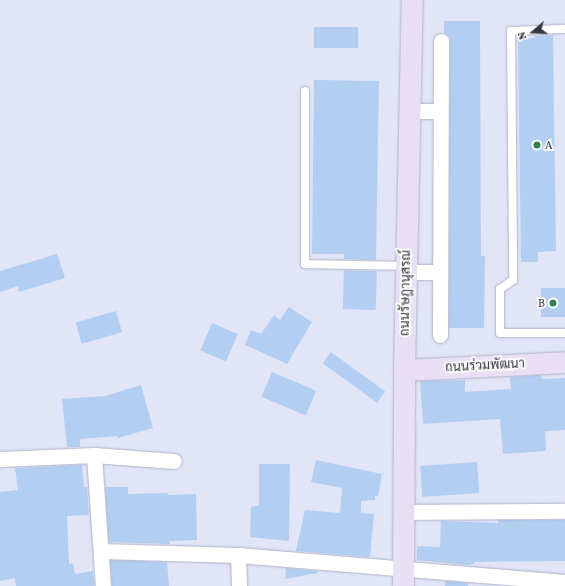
<!DOCTYPE html>
<meta charset="utf-8">
<style>
body{margin:0}
#map{position:relative;width:565px;height:586px;overflow:hidden;background:#e2e5f8;font-family:"Crimson Pro",Sarabun,serif}
div>[style]{position:absolute}
[style*='--x']{left:calc(var(--x)*1px);top:calc(var(--y)*1px);width:calc(var(--w)*1px);rotate:calc(var(--a)*1deg)}
.building>*{inset:0;background:#b2cef1;transform-origin:0 0}
.roads{filter:drop-shadow(0 0 1px #b0b2c5) drop-shadow(0 0 1px #b0b2c5)}
.lane>*{height:8px;margin:-4px;padding:0 4px;transform-origin:4px;border-radius:4px;background:#fff}
.street>*{height:15px;margin:-7.5px;padding:0 7.5px;transform-origin:7.5px;border-radius:7.5px;background:#fff}
.secondary>*{height:21px;margin:-10.5px;padding:0 10.5px;transform-origin:10.5px;border-radius:10.5px;background:#e9dff4}
.dots>*{width:11px;height:11px;translate:-50% -50%;box-sizing:border-box;border:2px solid #fff;border-radius:50%}
span{translate:-50% -50%;white-space:nowrap;text-align:center;line-height:1.15;-webkit-text-stroke:3.5px #fff;paint-order:stroke}
.poi-label{font-size:13px;color:#37383f}
.left{translate:0 -50%;text-align:left}
.right{translate:-100% -50%;text-align:right}
.street-label{font-size:13px;color:#37383f}
.north{position:absolute;left:513px;top:12px;width:40px;height:40px;-webkit-text-stroke:3px #fff;paint-order:stroke;rotate:251deg;font-size:11px;font-weight:700;line-height:16px;text-align:center;color:#37383f}
.north::after{content:'';display:block;margin:auto;width:14px;height:18px;background:#37383f;clip-path:polygon(50% 0,100% 100%,50% 72%,0 100%)}
</style>
<div id="map">
<div class="building">
<i style="clip-path:polygon(444px 21px,480px 21px,481px 256px,485px 256px,484px 328px,449px 328px,450px 41px,449px 36px,444px 33px)"></i>
<i style="left:314px;top:27px;width:44px;height:21px"></i>
<i style="clip-path:polygon(553px 35px,556px 251px,538px 252px,538px 262px,521px 262px,518px 39px,534px 38px,534px 36px)"></i>
<i style="clip-path:polygon(314px 80px,379px 81px,376px 260px,344px 259px,344px 254px,312px 254px)"></i>
<i style="clip-path:polygon(57px 254px,65px 278px,19px 292px,18px 286px,0 292px,0 271px)"></i>
<i style="left:344px;top:270px;width:33px;height:39px;rotate:2deg"></i>
<i style="left:541px;top:288px;width:24px;height:29px"></i>
<i style="clip-path:polygon(289px 307px,312px 322px,287px 364px,245px 345px,251px 330px,261px 334px,274px 315px,280px 320px)"></i>
<i style="left:116px;top:311px;width:22px;height:42px;rotate:74deg"></i>
<i style="left:212px;top:323px;width:28px;height:30px;rotate:23deg"></i>
<i style="left:331px;top:352px;width:67px;height:14px;rotate:36deg"></i>
<i style="left:272px;top:372px;width:48px;height:27px;rotate:23deg"></i>
<i style="clip-path:polygon(541px 375px,542px 379px,565px 378px,565px 430px,545px 431px,546px 451px,503px 454px,500px 419px,423px 424px,420px 381px,465px 380px,465px 392px,511px 389px,510px 377px)"></i>
<i style="clip-path:polygon(141px 385px,153px 428px,118px 438px,117px 436px,80px 439px,80px 447px,67px 447px,62px 399px,105px 396px)"></i>
<i style="clip-path:polygon(316px 460px,382px 474px,378px 496px,375px 496px,375px 500px,361px 501px,361px 513px,374px 514px,370px 557px,296px 551px,305px 510px,340px 513px,342px 488px,311px 482px)"></i>
<i style="left:477px;top:462px;width:31px;height:57px;rotate:86deg"></i>
<i style="clip-path:polygon(259px 464px,290px 464px,289px 541px,250px 537px,251px 507px,259px 505px)"></i>
<i style="clip-path:polygon(82px 465px,84px 487px,87px 487px,89px 515px,67px 516px,69px 564px,73px 563px,75px 574px,93px 571px,94px 586px,16px 586px,15px 578px,0 581px,0 492px,18px 490px,15px 468px)"></i>
<i style="clip-path:polygon(105px 487px,128px 487px,128px 494px,168px 493px,168px 495px,196px 494px,197px 540px,170px 541px,170px 544px,109px 542px)"></i>
<i style="clip-path:polygon(498px 520px,565px 520px,565px 561px,474px 562px,474px 564px,468px 565px,417px 560px,417px 546px,440px 547px,441px 521px,498px 523px)"></i>
<i style="clip-path:polygon(110px 560px,167px 562px,169px 586px,112px 586px)"></i>
<i style="clip-path:polygon(286px 568px,318px 571px,318px 573px,285px 579px)"></i>
<i style="clip-path:polygon(445px 581px,468px 583px,468px 586px,445px 586px)"></i>
</div>
<div class="roads">
<div class="lane">
<i style="--x:565;--y:29;--w:54;--a:177.9"></i>
<i style="--x:511;--y:31;--w:249;--a:89.5"></i>
<i style="--x:513;--y:280;--w:16;--a:145"></i>
<i style="--x:500;--y:289;--w:44;--a:90"></i>
<i style="--x:500;--y:333;--w:65;--a:0"></i>
<i style="--x:305;--y:91;--w:173;--a:90"></i>
<i style="--x:305;--y:264;--w:101;--a:1.1"></i>
</div>
<div class="street">
<i style="--x:410;--y:111;--w:30;--a:0"></i>
<i style="--x:406;--y:272;--w:34;--a:0"></i>
<i style="--x:440;--y:335;--w:294;--a:-89.8"></i>
<i style="--x:94;--y:455;--w:131;--a:86.1"></i>
<i style="--x:0;--y:459;--w:94;--a:-2.4"></i>
<i style="--x:94;--y:455;--w:80;--a:4.3"></i>
<i style="--x:404;--y:512;--w:161;--a:-0.4"></i>
<i style="--x:101;--y:551;--w:137;--a:1.7"></i>
<i style="--x:238;--y:555;--w:328;--a:4.7"></i>
<i style="--x:238;--y:555;--w:31;--a:88"></i>
</div>
<div class="secondary">
<i style="--x:404;--y:370;--w:161;--a:-2.8"></i>
<i style="--x:403;--y:586;--w:216;--a:-89.7"></i>
<i style="--x:404;--y:370;--w:370;--a:-88.8"></i>
</div>
</div>
<div class="dots">
<i style="left:537px;top:145px;background:#328151"></i>
<i style="left:553px;top:303px;background:#328151"></i>
</div>
<div class="poi-label">
<span class="left" style="left:545px;top:145px">A</span>
<span class="right" style="left:545px;top:303px">B</span>
</div>
<div class="street-label">
<span style="left:406px;top:293px;rotate:-89deg">ถนนรัษฎานุสรณ์</span>
<span style="left:485px;top:366px;rotate:-3deg">ถนนร่วมพัฒนา</span>
</div>
<div class="north">N</div>
</div>
